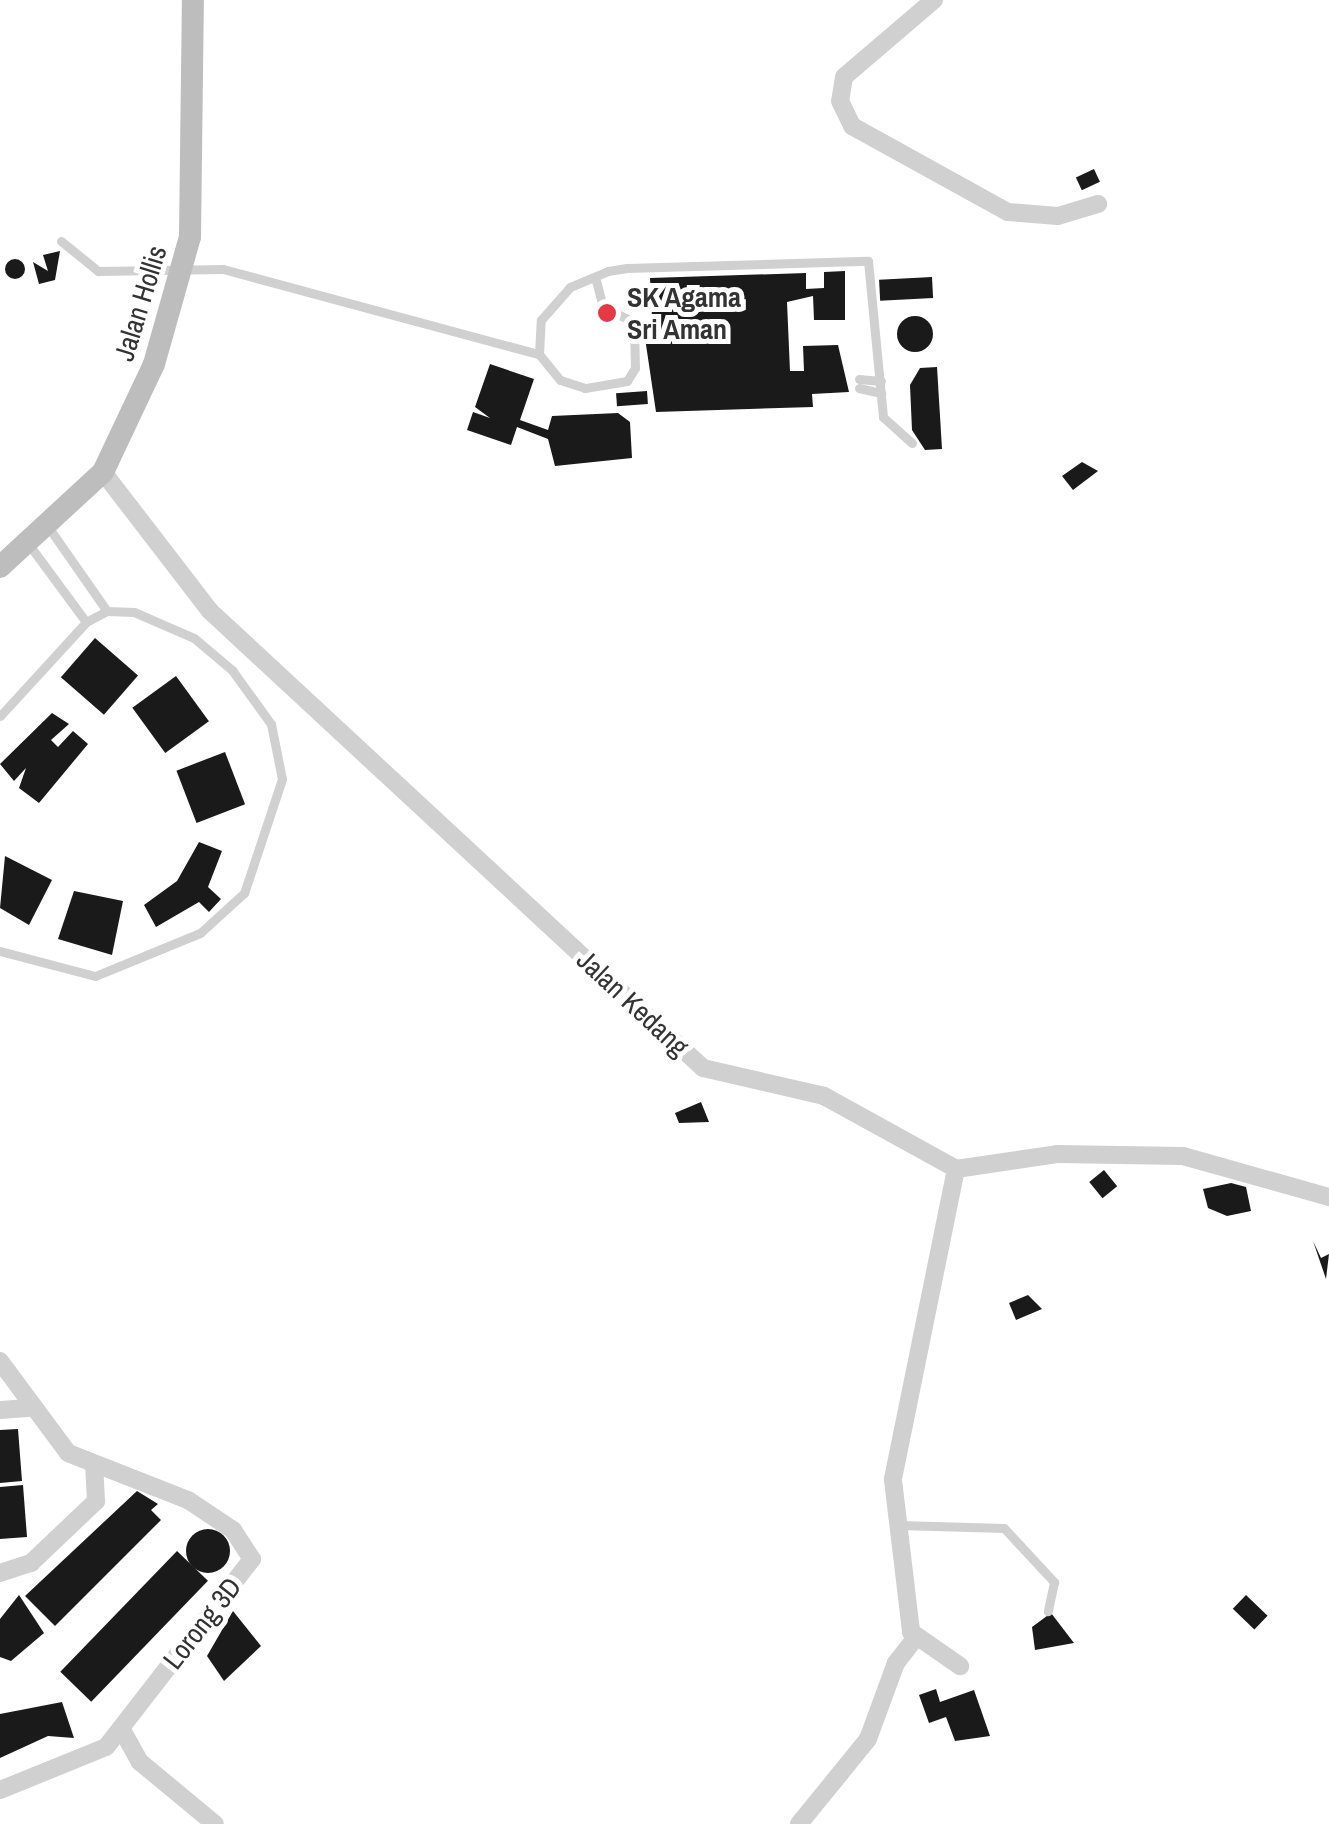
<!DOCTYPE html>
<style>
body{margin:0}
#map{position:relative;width:1329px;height:1824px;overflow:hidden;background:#fff;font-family:"Archivo Narrow",sans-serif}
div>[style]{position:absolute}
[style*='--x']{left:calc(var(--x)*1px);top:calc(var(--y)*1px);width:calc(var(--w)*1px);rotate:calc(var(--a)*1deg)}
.building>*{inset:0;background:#1a1a1a;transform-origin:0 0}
.round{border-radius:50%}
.service>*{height:9px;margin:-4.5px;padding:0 4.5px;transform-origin:4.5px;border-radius:4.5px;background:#d0d0d0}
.minor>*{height:18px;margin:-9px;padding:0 9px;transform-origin:9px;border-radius:9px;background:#d0d0d0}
.secondary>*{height:22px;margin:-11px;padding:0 11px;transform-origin:11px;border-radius:11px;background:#bdbdbd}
.dots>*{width:28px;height:28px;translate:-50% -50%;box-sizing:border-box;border:5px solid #fff;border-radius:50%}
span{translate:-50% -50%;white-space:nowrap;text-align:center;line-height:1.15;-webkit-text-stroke:10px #fff;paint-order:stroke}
.poi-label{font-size:28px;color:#333;font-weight:700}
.left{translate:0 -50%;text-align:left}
.street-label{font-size:28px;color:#333}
</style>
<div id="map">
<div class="building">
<i style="left:1094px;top:169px;width:14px;height:20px;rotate:65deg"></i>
<i style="clip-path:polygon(60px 251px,55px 280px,39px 284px,33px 262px,48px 271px,43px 255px)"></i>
<i class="round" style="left:5px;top:259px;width:20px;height:20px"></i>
<i style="clip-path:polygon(845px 271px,845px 320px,814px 320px,813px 296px,787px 302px,790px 371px,804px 371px,803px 346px,838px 345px,849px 392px,812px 394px,813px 407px,656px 412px,645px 338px,653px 338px,650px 278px,806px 273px,806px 289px,824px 288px,824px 272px)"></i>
<i style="left:932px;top:277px;width:21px;height:53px;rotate:87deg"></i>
<i class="round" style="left:897px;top:316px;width:36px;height:36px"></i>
<i style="clip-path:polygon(490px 364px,534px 379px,520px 420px,548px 430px,552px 416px,618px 413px,630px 422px,632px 458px,555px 466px,548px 439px,517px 427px,511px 445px,467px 430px,473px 412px,490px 418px,475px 407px)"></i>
<i style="clip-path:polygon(937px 367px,942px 449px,925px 450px,912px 430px,910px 385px,920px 368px)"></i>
<i style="left:647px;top:391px;width:13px;height:31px;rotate:86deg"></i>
<i style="clip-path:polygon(1082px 462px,1098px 471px,1073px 490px,1062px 476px)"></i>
<i style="left:95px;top:638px;width:57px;height:52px;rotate:41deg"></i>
<i style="left:176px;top:676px;width:56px;height:54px;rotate:54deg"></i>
<i style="clip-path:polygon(52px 713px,69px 724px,51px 740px,58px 747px,73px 731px,88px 744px,39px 803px,19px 788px,26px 768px,14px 781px,0 764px)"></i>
<i style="left:225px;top:752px;width:56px;height:52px;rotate:69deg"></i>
<i style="clip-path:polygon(199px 842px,222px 851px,208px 887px,221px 899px,209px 912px,199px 902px,156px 927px,144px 905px,177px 881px)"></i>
<i style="clip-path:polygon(5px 856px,52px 880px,29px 925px,0 908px)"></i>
<i style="clip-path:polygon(74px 891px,123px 901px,112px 955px,58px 939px)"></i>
<i style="clip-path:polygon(701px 1102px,709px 1122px,679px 1123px,675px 1113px)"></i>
<i style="left:1104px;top:1170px;width:21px;height:19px;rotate:51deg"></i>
<i style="clip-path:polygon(1231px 1183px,1246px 1187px,1251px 1211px,1227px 1216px,1208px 1208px,1203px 1189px)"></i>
<i style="clip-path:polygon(1313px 1241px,1321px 1258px,1329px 1254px,1326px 1279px)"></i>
<i style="clip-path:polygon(1028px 1295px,1042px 1309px,1016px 1320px,1009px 1303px)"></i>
<i style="clip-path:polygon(18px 1429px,22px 1481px,0 1483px,0 1430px)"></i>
<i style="clip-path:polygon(23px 1485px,27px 1537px,0 1539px,0 1487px)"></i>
<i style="clip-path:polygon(137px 1491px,158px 1504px,151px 1510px,161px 1520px,55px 1626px,25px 1596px)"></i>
<i class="round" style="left:186px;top:1529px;width:44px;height:44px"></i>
<i style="left:177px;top:1551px;width:43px;height:168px;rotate:44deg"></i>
<i style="clip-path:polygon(19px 1595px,44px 1633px,11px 1661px,0 1657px,0 1619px)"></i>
<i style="left:1246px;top:1595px;width:30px;height:19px;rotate:44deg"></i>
<i style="clip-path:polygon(233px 1611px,261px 1646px,224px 1681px,207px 1656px)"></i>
<i style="clip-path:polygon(1051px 1613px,1074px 1643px,1035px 1650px,1032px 1627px)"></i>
<i style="clip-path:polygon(936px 1689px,940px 1702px,974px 1690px,990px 1736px,955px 1741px,946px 1717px,929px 1723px,919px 1695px)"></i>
<i style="clip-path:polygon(62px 1702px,74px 1738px,48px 1736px,0 1758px,0 1714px)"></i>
</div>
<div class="service">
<i style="--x:61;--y:241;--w:48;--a:39"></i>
<i style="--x:98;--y:271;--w:125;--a:-0.9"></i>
<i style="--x:223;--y:269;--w:327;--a:15.1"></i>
<i style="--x:595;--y:277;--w:31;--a:75"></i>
<i style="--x:603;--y:307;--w:34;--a:26"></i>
<i style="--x:634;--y:322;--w:46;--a:88.8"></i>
<i style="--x:635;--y:368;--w:15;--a:122"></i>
<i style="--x:627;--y:381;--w:43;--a:170.5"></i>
<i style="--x:585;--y:388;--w:26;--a:-162"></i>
<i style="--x:560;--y:380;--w:33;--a:-129"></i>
<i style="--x:539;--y:354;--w:34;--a:-87"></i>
<i style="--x:541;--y:320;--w:44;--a:-48.7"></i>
<i style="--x:570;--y:287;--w:41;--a:-22.8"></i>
<i style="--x:608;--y:271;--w:19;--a:-9"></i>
<i style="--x:627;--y:268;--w:241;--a:-1.7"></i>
<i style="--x:868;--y:261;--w:157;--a:84.5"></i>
<i style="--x:883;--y:417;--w:39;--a:42"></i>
<i style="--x:859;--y:379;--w:22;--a:5"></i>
<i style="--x:859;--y:388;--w:23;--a:13"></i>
<i style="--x:49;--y:528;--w:101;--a:55.1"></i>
<i style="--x:30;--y:546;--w:94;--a:53.6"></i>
<i style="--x:0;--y:716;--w:127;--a:-47.5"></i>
<i style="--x:86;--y:622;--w:24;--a:-28"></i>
<i style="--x:107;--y:611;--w:27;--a:2"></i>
<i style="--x:134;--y:612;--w:65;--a:23.4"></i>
<i style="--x:194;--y:638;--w:50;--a:40.1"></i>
<i style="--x:232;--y:670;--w:67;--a:54.2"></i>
<i style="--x:271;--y:724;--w:56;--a:78.7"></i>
<i style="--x:282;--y:779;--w:120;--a:108.4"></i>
<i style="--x:244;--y:893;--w:59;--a:137.7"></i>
<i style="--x:200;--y:933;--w:113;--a:157.7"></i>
<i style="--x:95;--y:976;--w:98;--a:-165.3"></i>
<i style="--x:899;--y:1525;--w:105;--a:1.6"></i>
<i style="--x:1004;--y:1528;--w:74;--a:47.2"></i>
<i style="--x:1054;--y:1582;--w:30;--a:102"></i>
</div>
<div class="minor">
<i style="--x:934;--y:0;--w:118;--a:139.5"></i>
<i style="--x:844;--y:77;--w:24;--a:99"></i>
<i style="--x:840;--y:101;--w:28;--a:64"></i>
<i style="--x:852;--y:126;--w:178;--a:28.9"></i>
<i style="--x:1008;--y:212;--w:50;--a:4.6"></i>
<i style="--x:1058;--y:216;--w:42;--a:-16.7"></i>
<i style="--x:103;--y:472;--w:175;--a:52.4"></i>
<i style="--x:210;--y:611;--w:672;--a:42.83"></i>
<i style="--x:703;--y:1068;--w:124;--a:13"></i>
<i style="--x:824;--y:1096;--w:151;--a:28.9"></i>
<i style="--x:956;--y:1169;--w:102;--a:-8.4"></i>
<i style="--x:1057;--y:1154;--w:126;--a:0.9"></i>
<i style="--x:1183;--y:1156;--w:152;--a:15.7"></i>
<i style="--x:956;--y:1169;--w:317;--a:101.5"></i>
<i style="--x:893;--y:1480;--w:153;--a:83.2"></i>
<i style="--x:911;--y:1632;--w:60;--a:34.8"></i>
<i style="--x:0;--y:1361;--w:114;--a:53.5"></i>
<i style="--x:68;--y:1453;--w:129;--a:21.4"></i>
<i style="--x:188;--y:1500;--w:54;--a:33.7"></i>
<i style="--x:233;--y:1530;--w:35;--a:57"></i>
<i style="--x:252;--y:1559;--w:238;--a:127.8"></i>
<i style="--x:106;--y:1747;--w:114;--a:157.9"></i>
<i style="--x:0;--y:1410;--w:28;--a:-4"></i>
<i style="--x:0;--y:1573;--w:33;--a:-18"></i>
<i style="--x:31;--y:1563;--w:90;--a:-43.6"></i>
<i style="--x:96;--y:1501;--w:34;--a:-93"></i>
<i style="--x:121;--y:1728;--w:39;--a:61"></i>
<i style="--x:140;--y:1762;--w:97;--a:39.6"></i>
<i style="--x:799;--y:1824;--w:109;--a:-50.9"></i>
<i style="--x:868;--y:1739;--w:81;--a:-69.8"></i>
<i style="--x:896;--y:1663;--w:31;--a:-52"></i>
</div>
<div class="secondary">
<i style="--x:0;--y:567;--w:140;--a:-42.7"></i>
<i style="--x:103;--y:472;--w:119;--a:-64.7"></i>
<i style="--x:154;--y:364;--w:132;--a:-74.2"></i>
<i style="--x:190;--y:237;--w:237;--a:-89.3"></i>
</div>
<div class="dots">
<i style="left:607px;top:313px;background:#e63946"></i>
</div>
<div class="poi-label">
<span class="left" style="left:627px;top:313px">SK Agama<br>Sri Aman</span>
</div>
<div class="street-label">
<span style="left:140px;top:303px;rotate:-73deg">Jalan Hollis</span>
<span style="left:633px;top:1003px;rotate:43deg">Jalan Kedang</span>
<span style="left:202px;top:1623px;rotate:-52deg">Lorong 3D</span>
</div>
</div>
